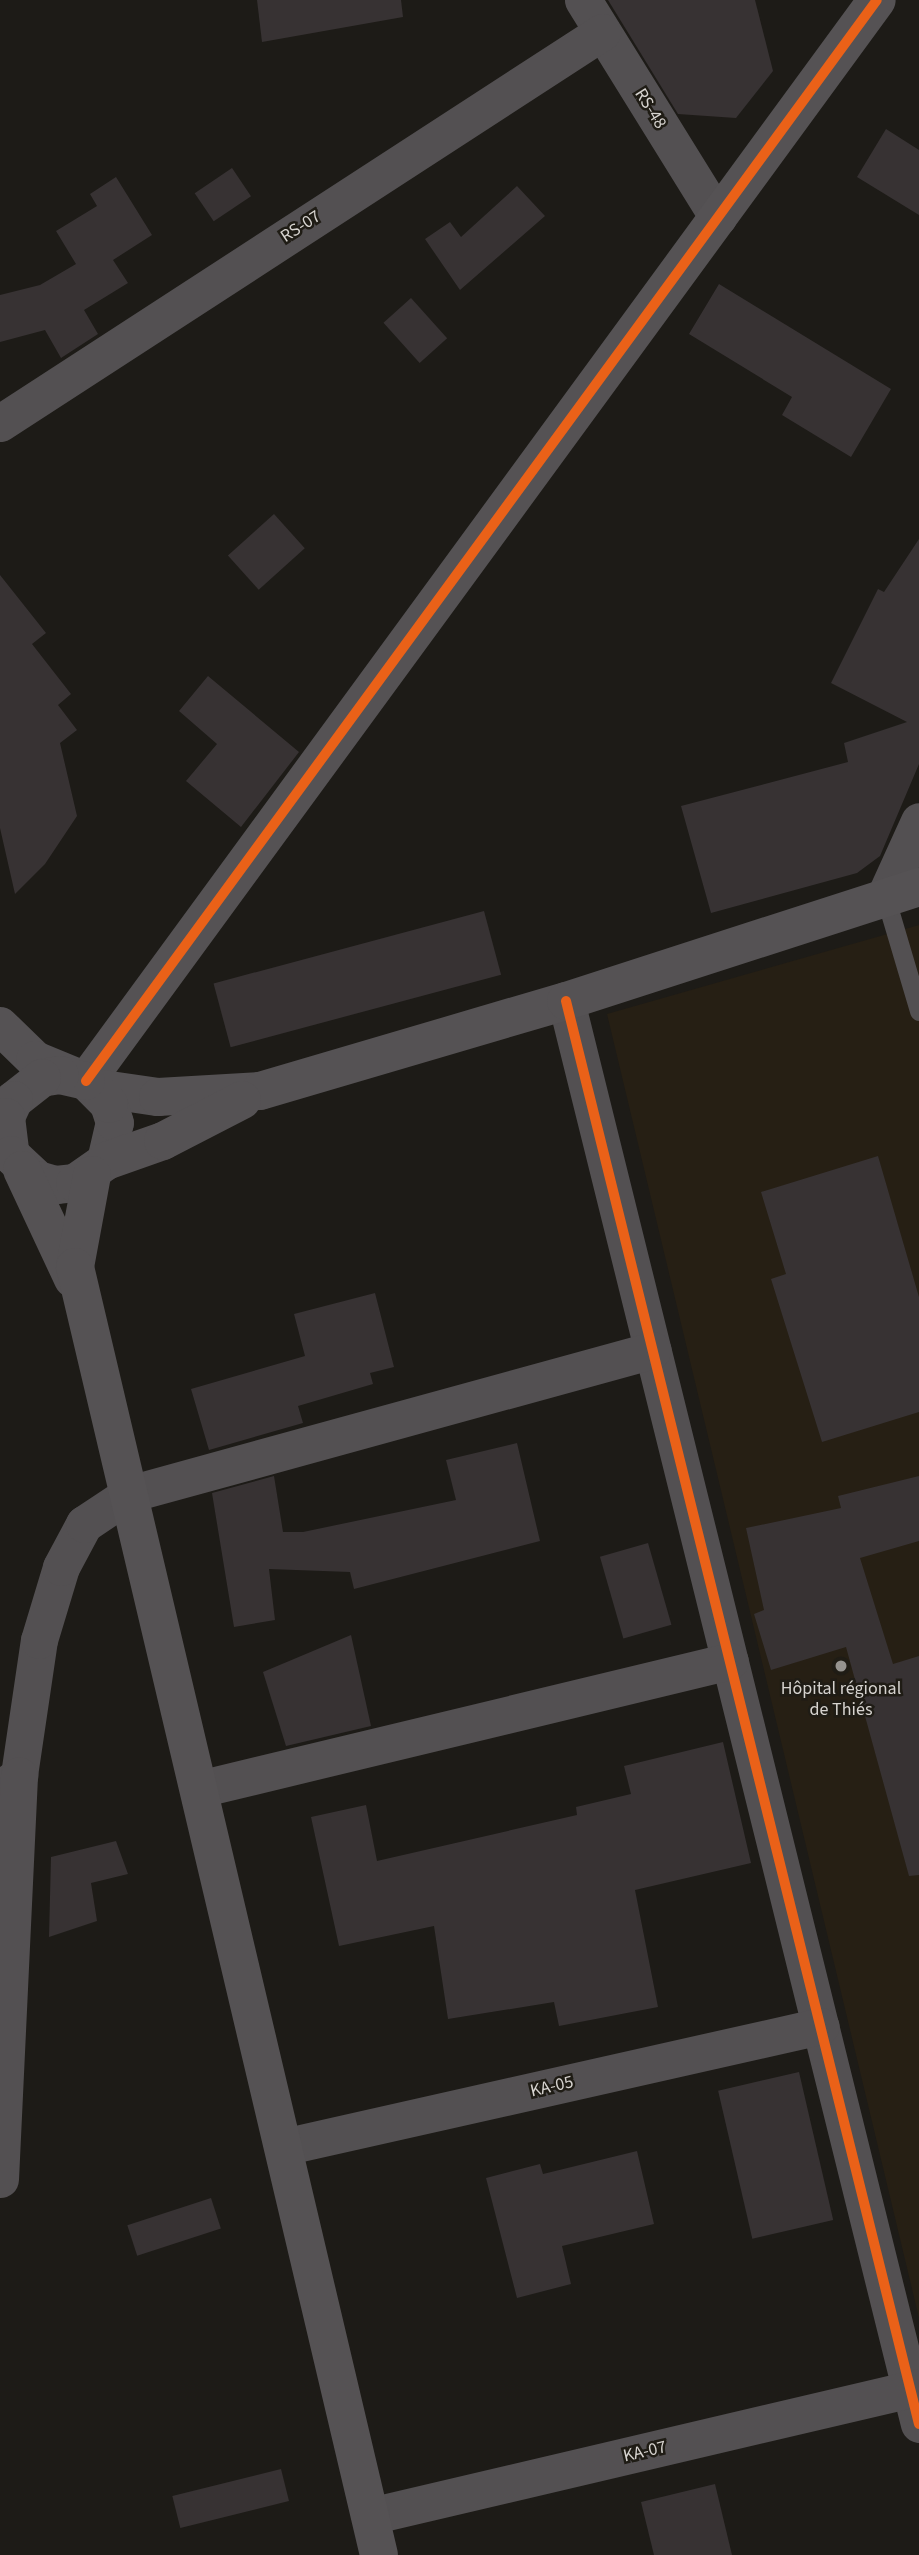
<!DOCTYPE html>
<meta charset="utf-8">
<style>
body{margin:0}
#map{position:relative;width:919px;height:2555px;overflow:hidden;background:#1d1b17;font-family:"Source Sans 3",sans-serif}
div>[style]{position:absolute}
[style*='--x']{left:calc(var(--x)*1px);top:calc(var(--y)*1px);width:calc(var(--w)*1px);rotate:calc(var(--a)*1deg)}
.built>*{inset:0;background:#261f14}
.building>*{inset:0;background:#373233;transform-origin:0 0}
.lane>*{height:19px;margin:-9.5px;padding:0 9.5px;transform-origin:9.5px;border-radius:9.5px;background:#535052}
.street>*{height:37px;margin:-18.5px;padding:0 18.5px;transform-origin:18.5px;border-radius:18.5px;background:#535052}
.secondary>*{height:38px;margin:-19px;padding:0 19px;transform-origin:19px;border-radius:19px;background:#555254}
.cycleway>*{height:10px;margin:-5px;padding:0 5px;transform-origin:5px;border-radius:5px;background:#ea6118}
.dots>*{width:19px;height:19px;translate:-50% -50%;box-sizing:border-box;border:4px solid #1f1c15;border-radius:50%}
span{translate:-50% -50%;white-space:nowrap;text-align:center;line-height:1.15;-webkit-text-stroke:5px #1f1c15;paint-order:stroke}
.street-label{font-size:18px;color:#d6d3cf}
.poi-label{font-size:18px;color:#d6d3cf}
</style>
<div id="map">
<div class="built">
<i style="clip-path:polygon(919px 925px,919px 2318px,607px 1014px)"></i>
</div>
<div class="building">
<i style="clip-path:polygon(257px 0,401px 0,403px 17px,262px 42px)"></i>
<i style="clip-path:polygon(608px 0,755px 0,773px 71px,736px 118px,678px 114px)"></i>
<i style="clip-path:polygon(886px 129px,919px 150px,919px 215px,857px 177px)"></i>
<i style="left:232px;top:168px;width:34px;height:45px;rotate:56deg"></i>
<i style="clip-path:polygon(116px 177px,152px 235px,113px 260px,128px 283px,84px 310px,98px 334px,61px 358px,45px 330px,0 342px,0 295px,40px 285px,76px 264px,56px 231px,97px 206px,90px 194px)"></i>
<i style="clip-path:polygon(517px 186px,545px 216px,460px 290px,425px 239px,450px 222px,461px 237px)"></i>
<i style="clip-path:polygon(719px 284px,891px 389px,851px 457px,782px 415px,792px 397px,689px 334px)"></i>
<i style="left:411px;top:298px;width:54px;height:37px;rotate:48deg"></i>
<i style="left:274px;top:514px;width:46px;height:62px;rotate:48deg"></i>
<i style="clip-path:polygon(919px 539px,919px 764px,880px 856px,857px 873px,711px 913px,681px 806px,848px 762px,844px 743px,907px 722px,831px 683px,878px 589px,884px 592px)"></i>
<i style="clip-path:polygon(0 575px,46px 633px,32px 644px,71px 694px,58px 705px,77px 730px,60px 743px,77px 816px,45px 864px,15px 894px,0 828px)"></i>
<i style="clip-path:polygon(208px 676px,299px 752px,241px 827px,186px 781px,217px 744px,179px 711px)"></i>
<i style="left:484px;top:911px;width:66px;height:280px;rotate:75deg"></i>
<i style="clip-path:polygon(878px 1156px,919px 1297px,919px 1412px,822px 1442px,771px 1279px,786px 1274px,761px 1192px)"></i>
<i style="clip-path:polygon(375px 1293px,394px 1367px,370px 1373px,373px 1384px,298px 1406px,303px 1423px,209px 1450px,191px 1389px,305px 1356px,294px 1314px)"></i>
<i style="clip-path:polygon(517px 1443px,540px 1541px,354px 1589px,350px 1572px,269px 1569px,275px 1620px,234px 1627px,212px 1493px,274px 1476px,283px 1532px,303px 1532px,456px 1500px,446px 1460px)"></i>
<i style="clip-path:polygon(919px 1476px,919px 1541px,860px 1558px,893px 1664px,919px 1656px,919px 1875px,909px 1876px,846px 1647px,771px 1670px,754px 1614px,764px 1610px,746px 1528px,841px 1508px,838px 1496px)"></i>
<i style="left:648px;top:1543px;width:85px;height:50px;rotate:74deg"></i>
<i style="clip-path:polygon(351px 1635px,371px 1726px,286px 1746px,263px 1672px)"></i>
<i style="clip-path:polygon(723px 1742px,751px 1863px,635px 1890px,658px 2007px,559px 2026px,554px 2002px,448px 2019px,434px 1926px,339px 1946px,311px 1817px,366px 1805px,377px 1861px,577px 1815px,576px 1807px,631px 1794px,624px 1766px)"></i>
<i style="clip-path:polygon(116px 1841px,128px 1874px,91px 1883px,97px 1921px,49px 1937px,51px 1857px)"></i>
<i style="left:799px;top:2072px;width:152px;height:83px;rotate:77deg"></i>
<i style="clip-path:polygon(637px 2151px,654px 2224px,562px 2246px,571px 2284px,517px 2298px,486px 2178px,540px 2164px,543px 2174px)"></i>
<i style="left:211px;top:2198px;width:32px;height:88px;rotate:72deg"></i>
<i style="left:281px;top:2469px;width:33px;height:112px;rotate:76deg"></i>
<i style="clip-path:polygon(715px 2484px,732px 2555px,654px 2555px,641px 2502px)"></i>
</div>
<div class="lane">
<i style="--x:885;--y:896;--w:120;--a:73.5"></i>
</div>
<div class="street">
<i style="--x:583;--y:0;--w:256;--a:58.2"></i>
<i style="--x:0;--y:423;--w:718;--a:-33"></i>
<i style="--x:885;--y:896;--w:82;--a:-65.6"></i>
<i style="--x:566;--y:1001;--w:1466;--a:76.07"></i>
<i style="--x:0;--y:1789;--w:24;--a:-36"></i>
<i style="--x:19;--y:1775;--w:136;--a:-81.6"></i>
<i style="--x:39;--y:1640;--w:76;--a:-73.2"></i>
<i style="--x:61;--y:1567;--w:49;--a:-61.9"></i>
<i style="--x:84;--y:1524;--w:54;--a:-33.7"></i>
<i style="--x:129;--y:1494;--w:543;--a:-15.37"></i>
<i style="--x:199;--y:1789;--w:546;--a:-13.55"></i>
<i style="--x:283;--y:2147;--w:551;--a:-12.68"></i>
<i style="--x:0;--y:2179;--w:404;--a:-87.3"></i>
<i style="--x:370;--y:2516;--w:564;--a:-13.22"></i>
</div>
<div class="secondary">
<i style="--x:0;--y:1026;--w:49;--a:44.2"></i>
<i style="--x:35;--y:1060;--w:44;--a:22.5"></i>
<i style="--x:86;--y:1081;--w:1339;--a:-53.81"></i>
<i style="--x:96;--y:1088;--w:63;--a:8.3"></i>
<i style="--x:158;--y:1097;--w:102;--a:-3.4"></i>
<i style="--x:260;--y:1091;--w:319;--a:-16.4"></i>
<i style="--x:566;--y:1001;--w:371;--a:-17.9"></i>
<i style="--x:106;--y:1161;--w:39;--a:-77"></i>
<i style="--x:115;--y:1123;--w:20;--a:-108"></i>
<i style="--x:109;--y:1104;--w:33;--a:-135"></i>
<i style="--x:86;--y:1081;--w:27;--a:-167"></i>
<i style="--x:60;--y:1075;--w:18;--a:171"></i>
<i style="--x:42;--y:1078;--w:36;--a:142"></i>
<i style="--x:14;--y:1100;--w:19;--a:115"></i>
<i style="--x:6;--y:1117;--w:38;--a:83"></i>
<i style="--x:11;--y:1155;--w:37;--a:43"></i>
<i style="--x:38;--y:1180;--w:19;--a:16"></i>
<i style="--x:56;--y:1185;--w:19;--a:-6"></i>
<i style="--x:75;--y:1183;--w:38;--a:-35"></i>
<i style="--x:106;--y:1161;--w:60;--a:-19.3"></i>
<i style="--x:163;--y:1141;--w:89;--a:-27.4"></i>
<i style="--x:22;--y:1170;--w:120;--a:64.9"></i>
<i style="--x:92;--y:1175;--w:94;--a:100.5"></i>
<i style="--x:75;--y:1267;--w:1323;--a:76.72"></i>
</div>
<div class="cycleway">
<i style="--x:566;--y:1001;--w:1466;--a:76.07"></i>
<i style="--x:86;--y:1081;--w:1339;--a:-53.81"></i>
</div>
<div class="dots">
<i style="left:841px;top:1666px;background:#95938f"></i>
</div>
<div class="street-label">
<span style="left:650px;top:109px;rotate:58deg">RS-48</span>
<span style="left:301px;top:227px;rotate:-33deg">RS-07</span>
<span style="left:552px;top:2087px;rotate:-13deg">KA-05</span>
<span style="left:645px;top:2452px;rotate:-13deg">KA-07</span>
</div>
<div class="poi-label">
<span style="left:841px;top:1700px">Hôpital régional<br>de Thiés</span>
</div>
</div>
